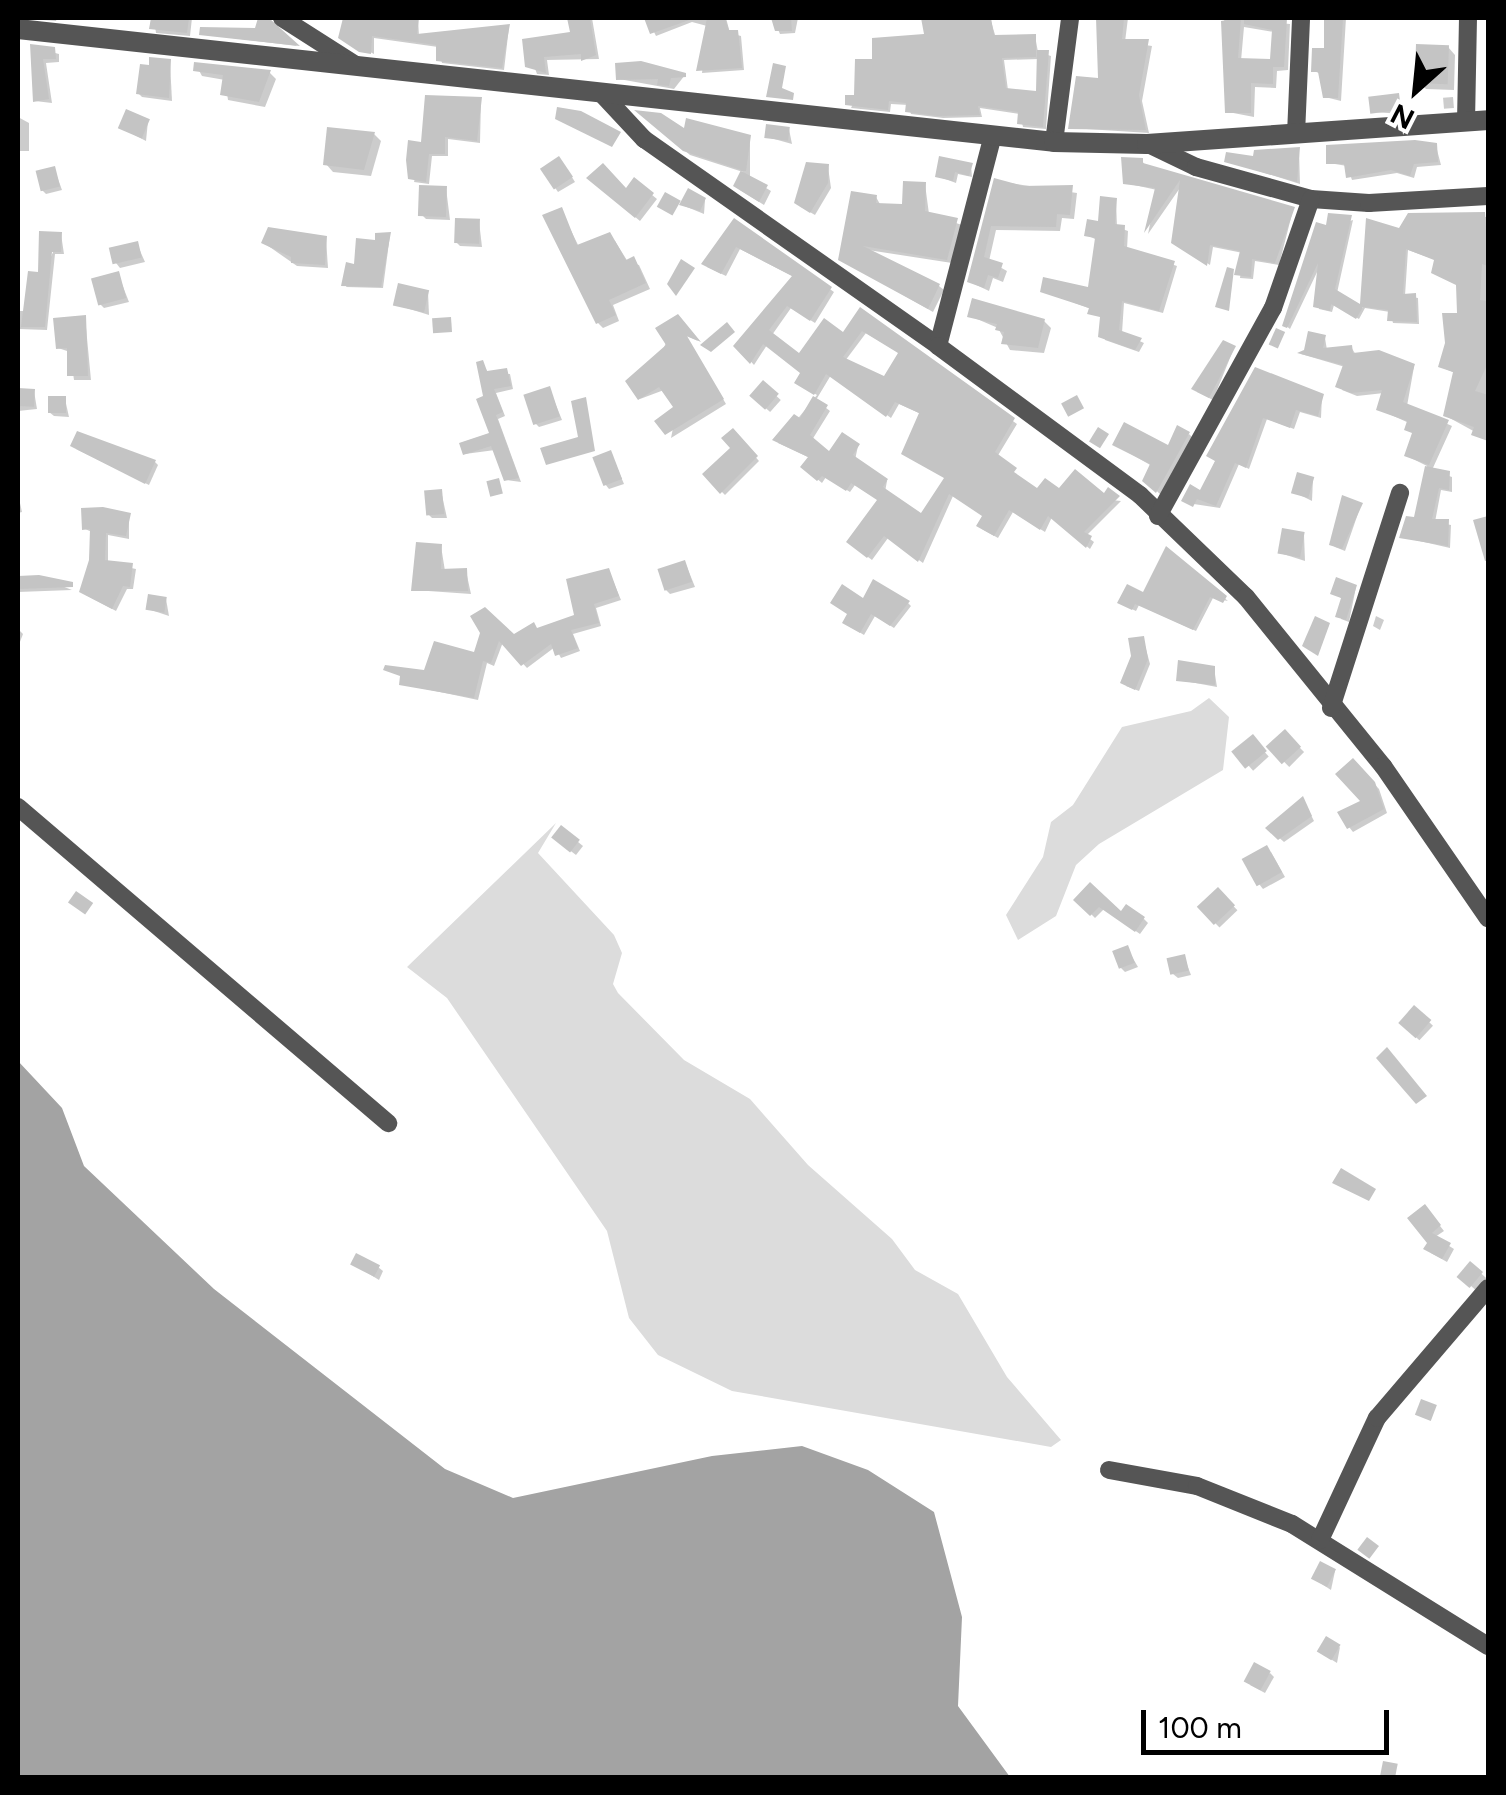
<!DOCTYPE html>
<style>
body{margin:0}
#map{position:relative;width:1506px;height:1795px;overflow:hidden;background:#fff;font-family:Figtree,sans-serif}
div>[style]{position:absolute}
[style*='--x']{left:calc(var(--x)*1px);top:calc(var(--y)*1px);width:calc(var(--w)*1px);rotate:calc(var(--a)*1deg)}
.green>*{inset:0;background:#dcdcdc}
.water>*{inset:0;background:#a3a3a3}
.shadow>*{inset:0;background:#0003;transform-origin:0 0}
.building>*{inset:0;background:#c4c4c4;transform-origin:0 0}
.minor>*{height:18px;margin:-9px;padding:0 9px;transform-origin:9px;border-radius:9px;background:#555}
.tertiary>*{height:20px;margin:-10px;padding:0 10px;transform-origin:10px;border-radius:10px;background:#555}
span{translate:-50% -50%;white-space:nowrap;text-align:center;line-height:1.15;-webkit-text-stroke:10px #fff;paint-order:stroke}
.frame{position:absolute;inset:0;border:20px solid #000;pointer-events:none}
.north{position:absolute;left:1366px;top:40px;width:100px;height:100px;-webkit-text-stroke:8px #fff;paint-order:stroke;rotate:207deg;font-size:28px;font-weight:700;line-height:40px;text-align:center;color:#000}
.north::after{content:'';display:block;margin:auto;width:35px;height:45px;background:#000;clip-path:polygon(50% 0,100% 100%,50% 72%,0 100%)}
.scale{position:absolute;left:1141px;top:1710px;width:248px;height:45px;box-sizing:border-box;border:5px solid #000;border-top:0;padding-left:12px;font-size:30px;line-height:35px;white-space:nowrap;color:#000;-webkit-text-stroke:8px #fff;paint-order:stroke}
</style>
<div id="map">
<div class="green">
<i style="clip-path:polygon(1209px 698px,1229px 717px,1223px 770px,1099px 844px,1076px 865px,1056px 916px,1018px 940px,1006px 915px,1043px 857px,1051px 822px,1073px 805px,1122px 727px,1191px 711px)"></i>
<i style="clip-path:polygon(556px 823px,538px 853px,614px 935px,622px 953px,613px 984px,618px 993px,684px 1060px,750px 1099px,808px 1165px,892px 1239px,915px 1270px,958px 1294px,1007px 1377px,1061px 1440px,1051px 1447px,732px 1391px,658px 1355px,629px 1318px,607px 1231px,447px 998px,407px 967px)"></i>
</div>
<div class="water">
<i style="clip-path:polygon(18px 1061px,62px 1108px,84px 1166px,214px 1289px,445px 1469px,513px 1498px,712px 1456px,802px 1446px,868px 1470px,934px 1512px,962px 1617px,958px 1706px,1010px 1777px,18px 1777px)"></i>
</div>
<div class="shadow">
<i style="clip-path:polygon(18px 18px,57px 18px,56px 21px)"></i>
<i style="clip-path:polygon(126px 18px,192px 18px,190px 36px,156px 33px,154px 19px)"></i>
<i style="clip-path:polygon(261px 18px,297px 46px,201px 34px,257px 31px)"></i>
<i style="clip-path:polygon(344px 18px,418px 18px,419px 36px,509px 27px,504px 70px,442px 63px,438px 47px,374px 38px,374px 54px,341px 37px)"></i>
<i style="clip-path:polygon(569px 18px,592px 18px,599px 59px,547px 60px,549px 75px,537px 74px,525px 41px,573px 34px)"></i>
<i style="clip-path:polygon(726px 18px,730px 33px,741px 36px,744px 70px,702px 73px,707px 26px,692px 22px,656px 36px,648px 20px)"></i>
<i style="clip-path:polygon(773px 18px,798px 18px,795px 33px,780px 34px)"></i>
<i style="clip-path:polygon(evenodd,925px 18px,962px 18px,964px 23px,990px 18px,996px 38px,1035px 36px,1038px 52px,1051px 56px,1046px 129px,1023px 127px,1020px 114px,980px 108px,982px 117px,943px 118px,911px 114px,908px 105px,891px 104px,890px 112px,851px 108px,874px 61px,927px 36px,925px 18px,1039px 59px,1038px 93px,1008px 90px,1004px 60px,1039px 59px)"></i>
<i style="clip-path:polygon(1092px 18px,1128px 18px,1125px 42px,1152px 46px,1142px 101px,1149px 133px,1071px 128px,1100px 81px,1099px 19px)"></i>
<i style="clip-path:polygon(evenodd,1224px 18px,1290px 24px,1288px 70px,1277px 71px,1276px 88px,1255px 87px,1254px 117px,1228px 112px,1224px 18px,1244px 27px,1274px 32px,1273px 61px,1241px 61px,1244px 27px)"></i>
<i style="clip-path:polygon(1326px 18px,1346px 18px,1341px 101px,1325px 97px,1321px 74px,1314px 71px,1327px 50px)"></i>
<i style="clip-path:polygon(32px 47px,59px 54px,59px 62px,46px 63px,52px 103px,35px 101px)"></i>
<i style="clip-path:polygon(1448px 47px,1455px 55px,1454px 90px,1426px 89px,1419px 82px)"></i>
<i style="clip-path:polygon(170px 62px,172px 101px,142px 97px,138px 93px)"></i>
<i style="clip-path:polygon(196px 65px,270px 73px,276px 79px,265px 107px,228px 100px,225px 80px,202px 76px)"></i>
<i style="clip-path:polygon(685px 75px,674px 89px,619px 79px)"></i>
<i style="clip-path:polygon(1398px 96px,1404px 114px,1372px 112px)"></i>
<i style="left:1453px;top:97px;width:11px;height:10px;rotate:85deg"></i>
<i style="clip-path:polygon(481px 100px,480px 143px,448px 139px,448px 156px,432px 156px,429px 184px,414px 182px,423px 145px)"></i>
<i style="clip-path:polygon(641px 113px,686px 132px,750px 137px,750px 178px,771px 191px,764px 205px,740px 190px,743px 172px,690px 155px)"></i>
<i style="clip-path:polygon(18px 117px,29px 123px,29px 151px,18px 151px)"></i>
<i style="clip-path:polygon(148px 121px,146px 141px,121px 128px)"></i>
<i style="clip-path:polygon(789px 129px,792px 144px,767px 137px)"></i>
<i style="clip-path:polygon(374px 134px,381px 141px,371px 176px,333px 172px,326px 164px)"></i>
<i style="clip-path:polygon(1436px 146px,1441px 165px,1417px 167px,1414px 178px,1397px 173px,1352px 180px,1347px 166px,1329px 163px)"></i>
<i style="clip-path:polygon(1299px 150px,1300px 184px,1227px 161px,1256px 159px)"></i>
<i style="clip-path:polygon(1142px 160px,1145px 166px,1293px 210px,1279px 265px,1255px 261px,1253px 279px,1240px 278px,1243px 253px,1213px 247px,1210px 265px,1173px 241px,1182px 185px,1148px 234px,1157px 190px,1125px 183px)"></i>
<i style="clip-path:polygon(563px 163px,575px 182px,558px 192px,542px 169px)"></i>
<i style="clip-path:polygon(971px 165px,972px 177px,958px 174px,956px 183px,937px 176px)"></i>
<i style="clip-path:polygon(828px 167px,831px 188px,815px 215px,801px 207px)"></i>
<i style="clip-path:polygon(54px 168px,62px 190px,46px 194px,41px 189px)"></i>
<i style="clip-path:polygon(635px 181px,657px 199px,640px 221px,593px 182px,626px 191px)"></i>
<i style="clip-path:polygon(996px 181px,1077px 193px,1074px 219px,1062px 218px,1060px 231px,996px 230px,989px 261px,1007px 271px,1003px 282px,993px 278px,989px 291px,970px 282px)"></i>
<i style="clip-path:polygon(925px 184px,929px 214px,962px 225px,952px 263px,868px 250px,939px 286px,944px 290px,933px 312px,840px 259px,876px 197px,881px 206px,905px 207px)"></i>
<i style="clip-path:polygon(446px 188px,450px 220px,426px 219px,422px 215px)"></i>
<i style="clip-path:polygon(705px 200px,704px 214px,682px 205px)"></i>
<i style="clip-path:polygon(1116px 200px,1117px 227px,1128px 231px,1127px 249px,1177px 266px,1163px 313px,1124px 303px,1122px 333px,1144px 343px,1139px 352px,1105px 340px,1103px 319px,1091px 309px,1043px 291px,1090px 290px,1097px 240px,1087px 235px)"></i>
<i style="clip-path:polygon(561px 210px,579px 247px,615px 241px,628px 262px,639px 265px,650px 289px,613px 305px,619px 321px,603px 328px,598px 323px)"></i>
<i style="clip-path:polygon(1409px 216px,1488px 217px,1488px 439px,1446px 416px,1455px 373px,1441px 367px,1459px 316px,1459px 286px,1436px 260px,1408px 250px,1405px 296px,1418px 298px,1419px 324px,1393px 323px,1390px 312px,1365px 308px,1359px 319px,1334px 305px,1332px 312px,1319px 309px,1319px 268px,1290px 329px,1285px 325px,1328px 228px,1353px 220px,1337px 293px,1363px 308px,1368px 221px,1400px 231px)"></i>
<i style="clip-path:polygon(479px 221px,482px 247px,460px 246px,456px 242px)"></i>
<i style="clip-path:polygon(evenodd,734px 221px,834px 292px,815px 323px,791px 308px,772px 335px,799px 356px,844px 336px,861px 311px,1017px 424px,997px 457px,1017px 477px,1038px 492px,1121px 501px,1086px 536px,1094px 542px,1090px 549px,1052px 517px,1045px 532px,1013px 512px,998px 538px,982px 529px,984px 516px,953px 496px,923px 563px,888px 538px,872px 560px,852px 545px,880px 501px,855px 485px,850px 492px,826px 477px,822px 483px,803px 467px,810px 458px,778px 443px,817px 395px,801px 386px,803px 373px,767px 345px,754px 365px,737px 346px,794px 277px,740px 249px,726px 276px,707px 267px,734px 221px,866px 333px,901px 354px,885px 380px,845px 361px,866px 333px,734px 221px,831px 375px,891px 418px,899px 404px,921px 414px,946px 479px,921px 517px,885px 492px,887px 481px,855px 460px,858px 446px,830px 454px,812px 440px,830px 411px,816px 400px,831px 375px)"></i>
<i style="clip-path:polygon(61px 234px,64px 254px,55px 254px,47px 330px,18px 329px,18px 311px,27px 311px)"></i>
<i style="clip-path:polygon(390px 235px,383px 288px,346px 287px,356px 267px)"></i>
<i style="clip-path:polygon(326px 238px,328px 268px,297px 266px,264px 243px)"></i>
<i style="clip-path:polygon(137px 244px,145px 262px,120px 268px,116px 263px)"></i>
<i style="clip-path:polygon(118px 274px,129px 302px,104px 308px,100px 304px)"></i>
<i style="clip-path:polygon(428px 292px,429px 315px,397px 305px)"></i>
<i style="clip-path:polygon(970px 316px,1044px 321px,1051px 328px,1044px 353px,1010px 350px,998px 328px)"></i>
<i style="clip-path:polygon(85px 317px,91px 380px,74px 380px,70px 352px,58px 348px)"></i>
<i style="clip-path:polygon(678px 317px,698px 341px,686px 336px,726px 404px,671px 438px,677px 408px,664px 390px,640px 399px)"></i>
<i style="clip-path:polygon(1325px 338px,1327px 350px,1351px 347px,1356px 355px,1414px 367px,1407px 406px,1452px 426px,1432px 470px,1452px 477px,1452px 492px,1441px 490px,1435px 522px,1451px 525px,1450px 548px,1402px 537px,1416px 520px,1427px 466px,1407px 456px,1414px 434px,1409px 423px,1378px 409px,1384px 393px,1357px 396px,1342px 390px,1345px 367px,1301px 354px)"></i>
<i style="clip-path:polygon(1234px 348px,1213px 400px,1197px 392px)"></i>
<i style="clip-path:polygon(482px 363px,489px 374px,510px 374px,513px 389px,496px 393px,505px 416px,498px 419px,521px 482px,507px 480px,495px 450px,465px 454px,492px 434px)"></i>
<i style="clip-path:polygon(1256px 370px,1322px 396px,1321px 418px,1300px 412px,1294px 429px,1267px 419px,1249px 469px,1239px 464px,1220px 508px,1187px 503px,1201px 493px)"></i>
<i style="left:763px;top:384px;width:24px;height:16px;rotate:42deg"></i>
<i style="clip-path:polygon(549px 388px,562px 420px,539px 427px,535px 423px)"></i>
<i style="clip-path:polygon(18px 391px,34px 391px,37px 409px,18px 411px)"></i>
<i style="clip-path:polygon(65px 399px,69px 417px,54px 416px,49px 412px)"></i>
<i style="clip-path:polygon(733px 431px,759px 461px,725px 495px,705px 475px,733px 449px)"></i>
<i style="clip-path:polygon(1189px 434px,1193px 438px,1161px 495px,1145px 480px,1152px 466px,1115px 445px,1169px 448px)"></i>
<i style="clip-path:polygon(76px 449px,155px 462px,158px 465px,149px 485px)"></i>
<i style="clip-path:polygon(611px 453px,624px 484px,609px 489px,605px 484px)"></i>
<i style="clip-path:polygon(1313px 479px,1312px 501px,1294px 492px)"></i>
<i style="clip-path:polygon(441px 491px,447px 518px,432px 518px,428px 514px)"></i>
<i style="clip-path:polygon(18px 494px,22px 512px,18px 513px)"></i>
<i style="clip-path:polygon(1361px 505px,1345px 551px,1335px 547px,1332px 544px)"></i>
<i style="clip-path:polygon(129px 516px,129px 539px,108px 535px,108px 563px,136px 569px,133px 589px,127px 589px,116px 611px,86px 595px,92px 532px,85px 529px)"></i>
<i style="clip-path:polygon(1304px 535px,1305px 561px,1280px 553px)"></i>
<i style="clip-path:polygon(441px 546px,445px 571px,466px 571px,471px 594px,414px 590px)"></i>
<i style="clip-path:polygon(1167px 550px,1228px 601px,1213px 598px,1196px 631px,1139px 605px,1136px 611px,1123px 605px,1144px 596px)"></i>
<i style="clip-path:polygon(685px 562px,695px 587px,670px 594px,666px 590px)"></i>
<i style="clip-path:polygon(609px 571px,621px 600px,596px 608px,601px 626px,573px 634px,580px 651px,561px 658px,555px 647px,527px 668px,503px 642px,494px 666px,487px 663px,478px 700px,402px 684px,475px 655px,483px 632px,514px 637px,577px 617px)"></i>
<i style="clip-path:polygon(18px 576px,39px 577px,72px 590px,18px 592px)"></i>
<i style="clip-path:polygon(1356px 587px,1349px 622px,1341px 619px,1343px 599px,1333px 593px)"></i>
<i style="clip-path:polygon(166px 599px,169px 616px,148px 609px)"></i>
<i style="clip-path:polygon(864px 602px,908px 603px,911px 606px,894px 628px,875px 616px,864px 635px,849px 626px)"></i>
<i style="clip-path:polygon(1376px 616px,1384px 620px,1380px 630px,1373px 626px)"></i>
<i style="clip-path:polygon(18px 629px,23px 634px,18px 647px)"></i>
<i style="clip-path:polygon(1143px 638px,1150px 664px,1139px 691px,1126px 686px)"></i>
<i style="clip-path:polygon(1214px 668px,1217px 687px,1179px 680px)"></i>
<i style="left:1285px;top:733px;width:27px;height:21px;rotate:45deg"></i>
<i style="left:1252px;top:738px;width:25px;height:21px;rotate:48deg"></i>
<i style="clip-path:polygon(1353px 761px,1379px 789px,1387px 813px,1353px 832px,1349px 827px,1364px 801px)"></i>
<i style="clip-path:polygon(1303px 799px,1314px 821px,1284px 842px,1268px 828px)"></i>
<i style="clip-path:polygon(562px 829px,583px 846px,576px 855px,559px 842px)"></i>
<i style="clip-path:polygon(1271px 852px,1285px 877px,1263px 889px,1259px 884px)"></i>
<i style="clip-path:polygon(1090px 886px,1121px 915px,1127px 907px,1144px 919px,1148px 923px,1140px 934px,1104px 909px,1095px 918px,1077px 900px)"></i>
<i style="left:1218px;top:890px;width:28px;height:25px;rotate:46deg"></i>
<i style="clip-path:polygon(1127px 948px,1138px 967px,1125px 972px,1121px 968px)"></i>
<i style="clip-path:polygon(1184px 957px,1191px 975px,1178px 978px,1173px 974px)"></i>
<i style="left:1414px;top:1008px;width:26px;height:20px;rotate:43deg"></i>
<i style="clip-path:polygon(1429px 1212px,1444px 1231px,1435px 1237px,1454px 1249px,1447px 1262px,1431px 1253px)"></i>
<i style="clip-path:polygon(353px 1264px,378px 1267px,383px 1271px,379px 1280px)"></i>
<i style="left:1471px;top:1264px;width:21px;height:16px;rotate:43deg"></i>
<i style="clip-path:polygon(1335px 1571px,1331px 1590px,1314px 1579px)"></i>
<i style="clip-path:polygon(1340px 1647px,1337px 1663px,1324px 1655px)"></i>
<i style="clip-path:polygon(1270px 1673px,1274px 1677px,1265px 1693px,1250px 1685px)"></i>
</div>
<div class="building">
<i style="clip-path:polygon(151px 18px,189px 18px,187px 33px,149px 29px)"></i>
<i style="clip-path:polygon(258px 18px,270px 19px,300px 46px,199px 35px,200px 27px,255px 28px)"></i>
<i style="clip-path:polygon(343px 18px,419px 18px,417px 34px,510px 24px,502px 68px,436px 61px,436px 45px,372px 36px,371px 54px,359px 52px,338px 38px)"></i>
<i style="clip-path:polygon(567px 18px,590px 18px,596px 55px,581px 61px,581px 54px,544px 57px,546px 73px,525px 67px,522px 39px,570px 32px)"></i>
<i style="clip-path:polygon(644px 18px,692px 18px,692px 19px,650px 34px)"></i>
<i style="clip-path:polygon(707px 18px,725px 18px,729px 30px,738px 30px,742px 68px,696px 71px)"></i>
<i style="clip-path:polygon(771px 18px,791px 18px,792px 31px,775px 31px)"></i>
<i style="clip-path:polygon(921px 18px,991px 18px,994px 35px,1036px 34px,1036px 57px,1002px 58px,1006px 88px,1036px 91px,1037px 50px,1049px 50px,1043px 127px,1017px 124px,1018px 112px,978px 106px,980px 115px,938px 116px,905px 112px,906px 103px,889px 101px,888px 110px,845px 105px,845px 95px,854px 95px,855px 59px,872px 59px,872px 38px,924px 34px)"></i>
<i style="clip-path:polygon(1096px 18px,1124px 18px,1122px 39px,1149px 39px,1139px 95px,1146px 130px,1068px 129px,1076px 76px,1098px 78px)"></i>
<i style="clip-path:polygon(1241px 18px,1238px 58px,1270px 59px,1272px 30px,1244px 24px,1244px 18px,1287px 18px,1284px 67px,1273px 67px,1273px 84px,1251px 83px,1251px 113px,1225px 113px,1221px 21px)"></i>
<i style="clip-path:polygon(1324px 18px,1343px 18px,1338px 98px,1323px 98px,1318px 72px,1311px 72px,1312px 48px,1324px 48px)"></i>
<i style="clip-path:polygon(30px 44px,55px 47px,56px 59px,43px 59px,49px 99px,33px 102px)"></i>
<i style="left:1416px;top:44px;width:33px;height:39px;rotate:2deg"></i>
<i style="clip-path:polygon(149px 57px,171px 59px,169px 98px,136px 94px,140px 64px,149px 65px)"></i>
<i style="clip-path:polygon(641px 61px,686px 73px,686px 77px,671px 78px,669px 86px,657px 85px,658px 79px,616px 80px,615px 63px)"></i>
<i style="clip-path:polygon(194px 62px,271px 70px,259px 102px,220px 95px,223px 75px,193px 71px)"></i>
<i style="clip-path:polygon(773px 63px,786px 66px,782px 88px,794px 93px,793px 100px,766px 97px)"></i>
<i style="left:1399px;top:93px;width:17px;height:31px;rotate:83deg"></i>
<i style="clip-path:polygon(425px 95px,482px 97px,477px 141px,445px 137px,445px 154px,429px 154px,426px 182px,408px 179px,406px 160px,408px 140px,421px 142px)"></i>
<i style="clip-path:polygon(557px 107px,581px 111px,621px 132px,612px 147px,555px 119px)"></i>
<i style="left:126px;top:109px;width:26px;height:21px;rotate:23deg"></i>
<i style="clip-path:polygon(634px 110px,661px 113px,684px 128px,686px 118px,751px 135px,746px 171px,741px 171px,768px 185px,759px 202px,733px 186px,741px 170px,683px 151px)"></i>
<i style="left:766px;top:124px;width:24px;height:14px;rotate:7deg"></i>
<i style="clip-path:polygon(327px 127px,375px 132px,364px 170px,323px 165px)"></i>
<i style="clip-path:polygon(1415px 140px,1437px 143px,1438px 162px,1414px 164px,1410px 176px,1391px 170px,1346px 178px,1344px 164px,1326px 164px,1326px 145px)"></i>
<i style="clip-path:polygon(1300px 147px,1297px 182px,1224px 162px,1226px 152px,1253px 156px,1254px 150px)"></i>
<i style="left:559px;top:156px;width:25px;height:23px;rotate:56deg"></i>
<i style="clip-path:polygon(939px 156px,973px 163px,969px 176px,955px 172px,953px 181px,935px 177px)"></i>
<i style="clip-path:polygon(1121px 157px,1143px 158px,1143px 163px,1295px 207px,1275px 263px,1252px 259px,1251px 277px,1234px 275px,1240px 251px,1210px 245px,1207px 266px,1171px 243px,1180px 180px,1144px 233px,1155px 188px,1123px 184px)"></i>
<i style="clip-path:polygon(806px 162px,829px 164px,828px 183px,810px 213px,794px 203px)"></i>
<i style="clip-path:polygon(603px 163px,626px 188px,634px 177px,654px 193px,635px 218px,586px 178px)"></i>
<i style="left:55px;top:166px;width:21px;height:20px;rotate:76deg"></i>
<i style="clip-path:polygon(994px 178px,1023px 186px,1073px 185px,1070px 215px,1057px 214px,1056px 227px,991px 226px,984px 257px,1003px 263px,998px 278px,988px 275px,984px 288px,967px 282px)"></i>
<i style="clip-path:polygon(903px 181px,926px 182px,925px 211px,958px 218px,947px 260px,863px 246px,940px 284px,928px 309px,838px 260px,851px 191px,877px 195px,876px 203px,902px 204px)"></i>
<i style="left:419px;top:185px;width:28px;height:31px;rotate:2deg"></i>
<i style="clip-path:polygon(688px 188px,706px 198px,700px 211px,679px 205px)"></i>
<i style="left:665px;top:192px;width:18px;height:17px;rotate:29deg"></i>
<i style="clip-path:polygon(1100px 196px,1117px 198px,1115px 224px,1125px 225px,1124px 246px,1175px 261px,1159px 311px,1122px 301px,1119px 330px,1142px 338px,1135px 350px,1098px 337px,1100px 317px,1087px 314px,1089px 308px,1040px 292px,1043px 277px,1088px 287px,1095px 238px,1084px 236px,1087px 219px,1098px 221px)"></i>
<i style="clip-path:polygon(562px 207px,577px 245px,610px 232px,626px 260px,634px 256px,646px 283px,609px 300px,616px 315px,596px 324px,542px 215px)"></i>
<i style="clip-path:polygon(1485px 212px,1488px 266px,1482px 264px,1480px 300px,1488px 301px,1488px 363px,1475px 391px,1488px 395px,1488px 441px,1471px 435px,1474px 427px,1443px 416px,1453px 372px,1438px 367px,1445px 343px,1442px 313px,1457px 313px,1456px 285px,1431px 273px,1434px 260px,1406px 249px,1403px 294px,1416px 293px,1417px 322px,1387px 321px,1388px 310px,1363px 307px,1356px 319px,1331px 304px,1330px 311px,1313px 307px,1318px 263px,1287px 328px,1282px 326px,1316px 222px,1326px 225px,1328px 213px,1352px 215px,1335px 289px,1360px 304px,1366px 218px,1399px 228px,1408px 213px)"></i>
<i style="left:455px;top:218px;width:25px;height:25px;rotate:2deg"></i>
<i style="clip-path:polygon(evenodd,734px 218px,832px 287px,810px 321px,787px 306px,769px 330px,799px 353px,824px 318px,843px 332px,860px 307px,1015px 418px,995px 452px,1017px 468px,1014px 472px,1037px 488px,1045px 478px,1059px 488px,1075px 469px,1104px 493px,1108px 487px,1120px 496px,1084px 532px,1092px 536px,1086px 548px,1048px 516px,1040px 530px,1009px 510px,994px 536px,976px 526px,982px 516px,949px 494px,918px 562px,884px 536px,867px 558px,846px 542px,877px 500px,851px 483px,846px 491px,822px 476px,817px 481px,800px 467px,808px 457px,772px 440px,794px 414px,800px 418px,813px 396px,828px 405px,810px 435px,829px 451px,842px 432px,860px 444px,853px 455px,888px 479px,883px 487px,921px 513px,944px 478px,901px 454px,919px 413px,895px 402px,886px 417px,826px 374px,814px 395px,794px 383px,800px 373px,763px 344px,750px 364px,733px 346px,792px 276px,736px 247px,721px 274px,701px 264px,734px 218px,862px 331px,898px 353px,884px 376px,843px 357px,862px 331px)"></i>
<i style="clip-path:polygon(268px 227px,327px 236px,325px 265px,291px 263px,291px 257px,261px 243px)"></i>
<i style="clip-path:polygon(39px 231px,62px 232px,61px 252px,52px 252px,45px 327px,21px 327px,28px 271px,38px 272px)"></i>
<i style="clip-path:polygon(391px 232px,381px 287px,341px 286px,346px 262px,354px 264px,356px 238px,375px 240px,375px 233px)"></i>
<i style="left:138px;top:241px;width:17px;height:30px;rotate:77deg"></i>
<i style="clip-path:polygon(681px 259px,695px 268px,676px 296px,667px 284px)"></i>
<i style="clip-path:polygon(1227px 267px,1234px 269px,1229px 311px,1215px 307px)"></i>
<i style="left:119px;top:271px;width:28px;height:29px;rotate:75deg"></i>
<i style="left:398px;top:283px;width:32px;height:23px;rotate:13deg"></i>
<i style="clip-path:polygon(972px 298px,1045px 319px,1038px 348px,1001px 344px,1004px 332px,995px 330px,997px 324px,967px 317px)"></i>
<i style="clip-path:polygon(678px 314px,701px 342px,687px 336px,724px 399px,665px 435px,654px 421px,673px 407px,659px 387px,638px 400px,625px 381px,666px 345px,655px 328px)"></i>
<i style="clip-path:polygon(86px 315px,88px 376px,67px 376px,67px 348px,56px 349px,53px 318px)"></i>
<i style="left:451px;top:317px;width:15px;height:19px;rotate:86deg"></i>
<i style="clip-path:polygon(727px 322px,735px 332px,711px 352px,700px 345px)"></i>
<i style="left:1276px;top:328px;width:10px;height:18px;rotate:24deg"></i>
<i style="clip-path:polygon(1308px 331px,1326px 335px,1323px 348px,1352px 345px,1353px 353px,1379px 350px,1415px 364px,1403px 402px,1449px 420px,1429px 465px,1404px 456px,1412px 433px,1404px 430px,1407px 421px,1376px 410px,1382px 390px,1351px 393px,1335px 387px,1343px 365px,1297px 353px,1304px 350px)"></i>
<i style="clip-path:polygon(1223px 340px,1236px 346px,1209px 398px,1191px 389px)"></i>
<i style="clip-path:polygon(483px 360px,487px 371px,507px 368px,511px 386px,494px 389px,503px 412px,496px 415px,519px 478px,504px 481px,491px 446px,463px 455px,459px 443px,489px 433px,476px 399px,483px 396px,476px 362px)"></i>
<i style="clip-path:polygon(1255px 367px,1324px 394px,1318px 416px,1296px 410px,1290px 428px,1263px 418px,1246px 468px,1235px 463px,1216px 506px,1197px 499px,1193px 507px,1181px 501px,1190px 484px,1200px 490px,1215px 461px,1206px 456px)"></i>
<i style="left:763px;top:380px;width:21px;height:21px;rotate:41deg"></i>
<i style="left:550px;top:386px;width:32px;height:28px;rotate:72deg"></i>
<i style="left:18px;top:388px;width:17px;height:18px;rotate:3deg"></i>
<i style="left:1077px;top:395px;width:15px;height:18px;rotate:62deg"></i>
<i style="left:48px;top:396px;width:18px;height:17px"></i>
<i style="clip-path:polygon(586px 397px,595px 451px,546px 465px,540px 448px,578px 437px,571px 401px)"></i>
<i style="clip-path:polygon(1124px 422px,1168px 445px,1177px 425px,1190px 432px,1156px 493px,1142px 481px,1150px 464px,1112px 445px)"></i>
<i style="left:1098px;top:427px;width:13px;height:17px;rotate:32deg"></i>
<i style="clip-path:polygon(733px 428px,758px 456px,720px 494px,702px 474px,730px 448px,721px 438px)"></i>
<i style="clip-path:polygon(77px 431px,156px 460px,145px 484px,70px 446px)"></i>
<i style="left:611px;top:450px;width:31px;height:20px;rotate:69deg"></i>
<i style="clip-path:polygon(1425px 466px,1450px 471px,1449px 490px,1439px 488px,1432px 519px,1449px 519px,1448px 546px,1399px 538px,1406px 516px,1414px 517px)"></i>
<i style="left:1297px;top:472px;width:18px;height:22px;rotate:16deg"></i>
<i style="left:499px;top:478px;width:16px;height:13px;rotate:76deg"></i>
<i style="left:442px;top:489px;width:25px;height:18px;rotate:85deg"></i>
<i style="clip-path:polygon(1342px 495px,1363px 503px,1342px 549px,1329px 545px)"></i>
<i style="clip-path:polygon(103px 507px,131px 513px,126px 536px,106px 533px,105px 560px,133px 563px,130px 587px,123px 586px,112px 609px,79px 592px,89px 560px,90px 529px,82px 530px,81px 508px)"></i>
<i style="clip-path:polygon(1488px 516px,1488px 560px,1485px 561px,1473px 520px)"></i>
<i style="left:1282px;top:528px;width:23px;height:26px;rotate:10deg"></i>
<i style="clip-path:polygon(416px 542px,442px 544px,441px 569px,467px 568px,468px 591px,411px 591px)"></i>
<i style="clip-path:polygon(1166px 546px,1227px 596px,1223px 603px,1210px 597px,1193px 630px,1135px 604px,1132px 610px,1117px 603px,1127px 584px,1143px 592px)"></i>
<i style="left:685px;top:560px;width:23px;height:29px;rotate:72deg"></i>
<i style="clip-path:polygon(609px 568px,619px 596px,594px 604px,599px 623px,571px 630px,578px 648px,555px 656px,551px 644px,521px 666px,499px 641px,491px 663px,483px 661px,474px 698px,399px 685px,400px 676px,383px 670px,385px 665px,424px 670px,434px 641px,474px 652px,480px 633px,470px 616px,485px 607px,514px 634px,534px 622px,537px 628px,574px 615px,566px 579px)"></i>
<i style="clip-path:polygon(39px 575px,73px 582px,73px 587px,18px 589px,18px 576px)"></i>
<i style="clip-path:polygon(1336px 577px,1357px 585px,1346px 620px,1335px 617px,1341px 598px,1330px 594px)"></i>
<i style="clip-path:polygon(873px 579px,910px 601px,890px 626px,871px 614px,860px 633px,842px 623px,847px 614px,830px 603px,842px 584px,863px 598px)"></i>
<i style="left:148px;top:594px;width:19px;height:16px;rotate:9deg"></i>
<i style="clip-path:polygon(1315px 616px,1330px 623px,1318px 656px,1302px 646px)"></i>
<i style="clip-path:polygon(1144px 636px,1148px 659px,1135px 690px,1120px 683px,1131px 656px,1128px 638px)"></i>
<i style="clip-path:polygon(1178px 660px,1215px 666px,1215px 685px,1176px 681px)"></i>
<i style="left:1285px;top:729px;width:24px;height:26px;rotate:48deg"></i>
<i style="left:1253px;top:734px;width:22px;height:28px;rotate:51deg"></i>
<i style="clip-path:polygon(1353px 758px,1375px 782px,1384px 809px,1347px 829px,1337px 812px,1360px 801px,1335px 774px)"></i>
<i style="clip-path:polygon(1303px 796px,1312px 816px,1278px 840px,1265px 828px)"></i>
<i style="left:561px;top:825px;width:24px;height:16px;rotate:38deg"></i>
<i style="left:1267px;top:845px;width:31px;height:29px;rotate:61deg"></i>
<i style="clip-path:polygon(1090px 882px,1121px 911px,1126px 904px,1145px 917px,1135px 932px,1099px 907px,1090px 916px,1073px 900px)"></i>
<i style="left:1218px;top:887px;width:25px;height:29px;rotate:47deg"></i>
<i style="left:76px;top:891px;width:21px;height:14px;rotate:35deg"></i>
<i style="left:1128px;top:945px;width:19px;height:17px;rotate:69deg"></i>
<i style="left:1185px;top:954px;width:17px;height:19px;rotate:77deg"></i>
<i style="left:1414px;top:1005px;width:23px;height:24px;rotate:41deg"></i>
<i style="clip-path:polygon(1387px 1047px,1427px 1096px,1416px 1104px,1376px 1058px)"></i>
<i style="clip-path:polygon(1341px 1168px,1376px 1189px,1369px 1201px,1332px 1183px)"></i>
<i style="clip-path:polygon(1425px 1204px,1441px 1225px,1432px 1233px,1451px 1243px,1442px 1259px,1423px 1249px,1427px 1243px,1407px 1218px)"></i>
<i style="left:356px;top:1253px;width:27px;height:13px;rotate:27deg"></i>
<i style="left:1470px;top:1261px;width:17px;height:21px;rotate:40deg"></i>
<i style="left:1421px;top:1399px;width:17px;height:17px;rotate:21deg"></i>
<i style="left:1367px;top:1537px;width:15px;height:16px;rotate:37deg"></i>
<i style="left:1320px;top:1561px;width:18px;height:20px;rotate:27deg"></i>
<i style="left:1326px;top:1636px;width:17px;height:18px;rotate:31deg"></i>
<i style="left:1254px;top:1662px;width:19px;height:22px;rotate:28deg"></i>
<i style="left:1383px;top:1761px;width:15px;height:15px;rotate:11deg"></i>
</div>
<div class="minor">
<i style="--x:282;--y:18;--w:89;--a:32.6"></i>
<i style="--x:602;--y:94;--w:62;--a:47"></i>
<i style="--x:644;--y:139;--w:360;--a:35.1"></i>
<i style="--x:938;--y:346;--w:215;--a:-75.4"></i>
<i style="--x:1466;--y:122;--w:104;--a:-88.9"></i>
<i style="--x:1296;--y:134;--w:116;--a:-87.5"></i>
<i style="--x:1054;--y:142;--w:125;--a:-82.6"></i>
<i style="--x:1148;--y:144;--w:53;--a:25.6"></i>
<i style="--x:1196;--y:167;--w:119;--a:15.5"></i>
<i style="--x:1311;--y:199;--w:58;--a:3.9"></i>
<i style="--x:1369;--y:203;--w:119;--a:-3.4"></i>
<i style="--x:938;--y:346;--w:251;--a:36.4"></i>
<i style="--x:1140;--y:495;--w:147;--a:43.9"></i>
<i style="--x:1246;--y:597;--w:218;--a:51"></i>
<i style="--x:1383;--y:766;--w:185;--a:55.4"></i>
<i style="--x:1158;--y:516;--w:238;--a:-61.1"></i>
<i style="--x:1273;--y:308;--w:115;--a:-70.8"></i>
<i style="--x:1331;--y:708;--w:226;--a:-72.2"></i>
<i style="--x:18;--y:807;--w:487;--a:40.5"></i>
<i style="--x:1109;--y:1470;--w:89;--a:10.3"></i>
<i style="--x:1197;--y:1486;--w:102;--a:21.8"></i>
<i style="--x:1292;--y:1524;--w:231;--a:31.9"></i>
<i style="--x:1320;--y:1540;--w:135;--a:-65"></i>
<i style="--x:1377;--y:1418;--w:171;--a:-49.5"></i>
</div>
<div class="tertiary">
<i style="--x:18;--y:29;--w:1042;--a:6.22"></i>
<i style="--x:1054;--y:142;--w:93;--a:1.2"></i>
<i style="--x:1147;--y:144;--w:342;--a:-4"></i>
</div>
<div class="frame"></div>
<div class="north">N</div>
<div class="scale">100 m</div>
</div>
